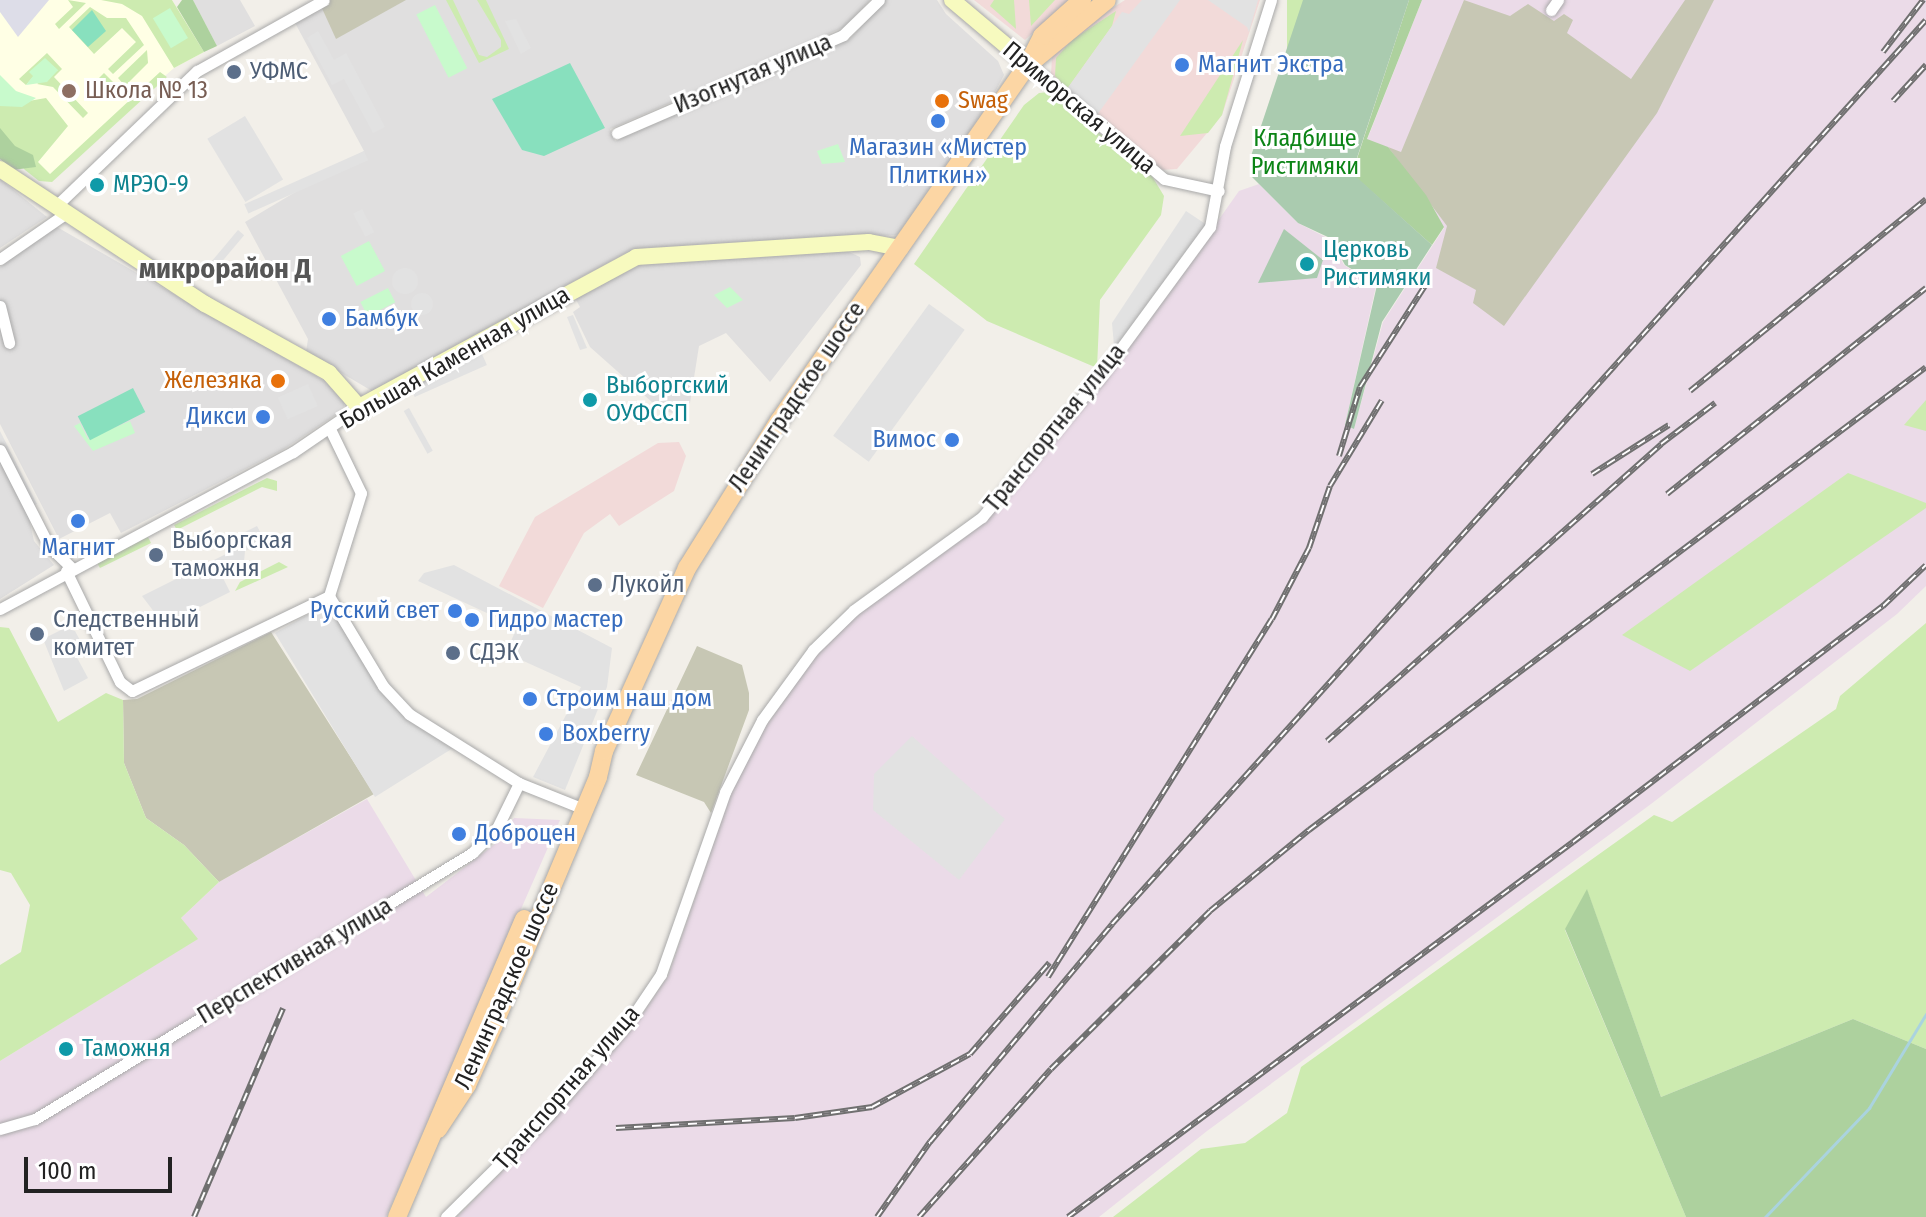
<!DOCTYPE html>
<meta charset="utf-8">
<style>
body{margin:0}
#map{position:relative;width:1926px;height:1217px;overflow:hidden;background:#f2efe9;font-family:"Fira Sans Condensed",sans-serif}
div>[style]{position:absolute}
[style*='--x']{left:calc(var(--x)*1px);top:calc(var(--y)*1px);width:calc(var(--w)*1px);rotate:calc(var(--a)*1deg)}
.residential>*{inset:0;background:#e0dfdf}
.commercial>*{inset:0;background:#f2dad9}
.industrial>*{inset:0;background:#ebdbe8}
.education>*{inset:0;background:#ffffe5}
.construction>*{inset:0;background:#c7c7b4}
.grass>*{inset:0;background:#cdebb0;transform-origin:0 0}
.forest>*{inset:0;background:#add19e}
.cemetery>*{inset:0;background:#aacbaf}
.park>*{inset:0;background:#c8facc;transform-origin:0 0}
.pitch>*{inset:0;background:#88e0be;transform-origin:0 0}
.parking>*{inset:0;background:#e2e2e2;transform-origin:0 0}
.round{border-radius:50%}
.plaza>*{inset:0;background:#dddde8}
.stream>*{height:3px;margin:-1.5px;padding:0 1.5px;transform-origin:1.5px;border-radius:1.5px;background:#aad3df}
.roads{filter:drop-shadow(0 0 2px #a9a9a9) drop-shadow(0 0 2px #a9a9a9)}
.street>*{height:11px;margin:-5.5px;padding:0 5.5px;transform-origin:5.5px;border-radius:5.5px;background:#fff}
.secondary>*{height:16px;margin:-8px;padding:0 8px;transform-origin:8px;border-radius:8px;background:#f7fabf}
.primary>*{height:18px;margin:-9px;padding:0 9px;transform-origin:9px;border-radius:9px;background:#fcd6a4}
.rail>*{height:6px;margin-top:-3px;transform-origin:0;background:repeating-linear-gradient(90deg,#fff 0 9px,#707070 0 18px);box-sizing:border-box;border-block:2px solid #707070}
.dots>*{width:22px;height:22px;translate:-50% -50%;box-sizing:border-box;border:4px solid #fff;border-radius:50%}
span{translate:-50% -50%;white-space:nowrap;text-align:center;line-height:1.15;-webkit-text-stroke:6px #fff;paint-order:stroke}
.shop-label{font-size:24px;color:#366cbe}
.left{translate:0 -50%;text-align:left}
.right{translate:-100% -50%;text-align:right}
.service-label{font-size:24px;color:#4e5e75}
.street-label{font-size:24px;color:#222}
.education-label{font-size:24px;color:#785e54}
.food-label{font-size:24px;color:#c56008}
.park-label{font-size:24px;color:#0c8416}
.culture-label{font-size:24px;color:#0d838f}
.quarter-label{font-size:28px;color:#555;font-weight:700}
.scale{position:absolute;left:24px;top:1157px;width:148px;height:36px;box-sizing:border-box;border:4px solid #222;border-top:0;padding-left:10px;font-size:24px;line-height:28px;white-space:nowrap;color:#222;-webkit-text-stroke:6px #fff;paint-order:stroke}
</style>
<div id="map">
<div class="residential">
<i style="clip-path:polygon(193px 0,240px 0,255px 26px,217px 46px)"></i>
<i style="clip-path:polygon(331px 0,870px 0,844px 27px,610px 129px,615px 141px,850px 39px,885px 0,937px 0,946px 14px,998px 61px,1004px 75px,974px 131px,908px 227px,896px 235px,645px 248px,624px 254px,372px 391px,306px 352px,308px 339px,245px 222px,364px 151px,294px 21px)"></i>
<i style="clip-path:polygon(0 179px,47px 217px,0 248px)"></i>
<i style="clip-path:polygon(57px 227px,330px 384px,345px 402px,343px 410px,284px 449px,121px 533px,110px 513px,59px 539px,0 424px,0 267px)"></i>
<i style="clip-path:polygon(847px 251px,860px 257px,861px 265px,770px 382px,726px 333px,699px 346px,690px 403px,673px 413px,662px 411px,590px 347px,573px 312px,580px 307px,575px 298px,645px 262px)"></i>
<i style="clip-path:polygon(0 460px,28px 514px,34px 541px,54px 565px,0 599px)"></i>
</div>
<div class="commercial">
<i style="clip-path:polygon(974px 0,1069px 0,1025px 40px)"></i>
<i style="clip-path:polygon(1125px 0,1260px 0,1222px 115px,1177px 169px,1161px 170px,1051px 74px,1052px 57px,1069px 36px)"></i>
<i style="clip-path:polygon(679px 442px,686px 456px,674px 491px,619px 526px,610px 514px,584px 533px,543px 608px,499px 586px,535px 517px,658px 443px)"></i>
</div>
<div class="industrial">
<i style="clip-path:polygon(1422px 0,1926px 0,1926px 586px,1897px 614px,1651px 804px,1207px 1131px,1099px 1217px,457px 1217px,553px 1120px,632px 1029px,668px 976px,731px 793px,766px 726px,817px 654px,856px 616px,984px 521px,1104px 382px,1239px 191px,1259px 184px,1298px 223px,1329px 239px,1344px 265px,1376px 286px,1345px 425px,1354px 429px,1383px 322px,1444px 228px,1388px 148px,1367px 140px)"></i>
<i style="clip-path:polygon(367px 799px,426px 897px,496px 843px,514px 818px,560px 820px,386px 1217px,0 1217px,0 1061px,197px 939px,181px 918px,219px 882px)"></i>
</div>
<div class="education">
<i style="clip-path:polygon(0 0,172px 0,204px 52px,174px 68px,47px 179px,0 141px)"></i>
</div>
<div class="construction">
<i style="clip-path:polygon(327px 0,406px 0,336px 39px,320px 4px)"></i>
<i style="clip-path:polygon(1464px 0,1510px 16px,1528px 4px,1554px 21px,1564px 14px,1573px 20px,1567px 33px,1631px 79px,1685px 0,1714px 0,1657px 113px,1504px 326px,1473px 303px,1476px 290px,1436px 268px,1447px 226px,1388px 147px,1401px 152px)"></i>
<i style="clip-path:polygon(271px 632px,374px 794px,219px 882px,184px 845px,146px 818px,124px 763px,123px 700px,137px 699px)"></i>
<i style="clip-path:polygon(697px 646px,742px 665px,749px 693px,749px 710px,711px 813px,704px 802px,636px 775px)"></i>
</div>
<div class="grass">
<i style="clip-path:polygon(68px 0,86px 3px,59px 29px,55px 24px,73px 7px)"></i>
<i style="clip-path:polygon(101px 0,172px 0,204px 52px,174px 68px,142px 16px,122px 4px)"></i>
<i style="clip-path:polygon(446px 0,453px 0,479px 55px,487px 57px,501px 47px,501px 40px,477px 0,486px 0,509px 49px,479px 63px)"></i>
<i style="clip-path:polygon(994px 0,1014px 0,1016px 29px,990px 6px)"></i>
<i style="clip-path:polygon(1029px 0,1055px 0,1031px 26px)"></i>
<i style="left:1287px;top:0;width:16px;height:133px"></i>
<i style="clip-path:polygon(90px 7px,107px 18px,126px 18px,144px 45px,113px 74px,108px 69px,136px 42px,122px 28px,94px 54px,69px 27px)"></i>
<i style="clip-path:polygon(1116px 11px,1112px 26px,1067px 89px,1055px 76px,1056px 58px,1072px 40px)"></i>
<i style="clip-path:polygon(1243px 40px,1222px 115px,1208px 133px,1180px 136px)"></i>
<i style="clip-path:polygon(147px 50px,148px 63px,125px 86px,118px 78px)"></i>
<i style="clip-path:polygon(47px 53px,62px 69px,54px 77px,88px 113px,83px 118px,53px 87px,37px 84px,58px 70px,30px 72px,34px 76px,26px 85px,19px 79px)"></i>
<i style="clip-path:polygon(160px 72px,167px 77px,52px 182px,39px 181px,25px 170px,0 141px,0 106px,46px 98px,68px 126px,38px 162px,50px 174px)"></i>
<i style="left:104px;top:73px;width:23px;height:11px;rotate:45deg"></i>
<i style="clip-path:polygon(1049px 92px,1152px 176px,1164px 196px,1161px 215px,1100px 300px,1097px 368px,987px 321px,914px 264px,1024px 105px,1039px 93px)"></i>
<i style="clip-path:polygon(1926px 400px,1926px 431px,1904px 425px)"></i>
<i style="clip-path:polygon(1848px 473px,1926px 503px,1926px 508px,1690px 671px,1622px 635px)"></i>
<i style="clip-path:polygon(267px 478px,277px 481px,277px 491px,262px 487px,177px 530px,174px 525px)"></i>
<i style="clip-path:polygon(148px 537px,151px 543px,100px 568px,97px 563px)"></i>
<i style="clip-path:polygon(279px 562px,288px 567px,235px 591px,240px 582px)"></i>
<i style="clip-path:polygon(1926px 623px,1926px 1049px,1853px 1019px,1661px 1097px,1587px 890px,1565px 930px,1686px 1217px,1113px 1217px,1201px 1149px,1245px 1143px,1287px 1113px,1301px 1067px,1654px 815px,1672px 822px,1836px 709px,1840px 696px)"></i>
<i style="clip-path:polygon(0 627px,9px 628px,58px 722px,106px 693px,123px 700px,124px 763px,146px 818px,184px 845px,219px 882px,181px 918px,198px 939px,0 1061px,0 965px,21px 952px,30px 905px,11px 873px,0 870px)"></i>
</div>
<div class="forest">
<i style="clip-path:polygon(182px 0,193px 0,217px 46px,204px 52px,177px 7px)"></i>
<i style="clip-path:polygon(1409px 0,1422px 0,1367px 139px,1388px 147px,1426px 195px,1444px 227px,1432px 245px,1352px 174px)"></i>
<i style="clip-path:polygon(0 128px,15px 146px,33px 155px,36px 167px,12px 170px,0 159px)"></i>
<i style="clip-path:polygon(1587px 889px,1661px 1097px,1853px 1019px,1926px 1049px,1926px 1217px,1686px 1217px,1565px 929px)"></i>
</div>
<div class="cemetery">
<i style="clip-path:polygon(1303px 0,1409px 0,1352px 173px,1432px 245px,1382px 322px,1354px 429px,1345px 425px,1377px 285px,1345px 265px,1330px 238px,1298px 223px,1252px 177px,1250px 159px)"></i>
<i style="clip-path:polygon(1284px 229px,1323px 260px,1317px 278px,1258px 283px)"></i>
</div>
<div class="park">
<i style="left:435px;top:5px;width:71px;height:21px;rotate:63deg"></i>
<i style="left:170px;top:8px;width:35px;height:20px;rotate:59deg"></i>
<i style="clip-path:polygon(45px 58px,58px 70px,47px 82px,26px 85px,33px 76px,29px 72px)"></i>
<i style="clip-path:polygon(0 75px,16px 91px,36px 98px,22px 107px,0 106px)"></i>
<i style="clip-path:polygon(838px 144px,845px 162px,822px 164px,817px 151px)"></i>
<i style="left:369px;top:241px;width:34px;height:32px;rotate:62deg"></i>
<i style="clip-path:polygon(730px 287px,743px 300px,727px 308px,714px 295px)"></i>
<i style="left:388px;top:288px;width:16px;height:31px;rotate:63deg"></i>
<i style="clip-path:polygon(130px 421px,135px 433px,93px 451px,74px 426px,80px 423px,88px 439px)"></i>
</div>
<div class="pitch">
<i style="clip-path:polygon(92px 10px,106px 31px,88px 47px,72px 30px)"></i>
<i style="clip-path:polygon(570px 63px,605px 128px,544px 156px,522px 150px,492px 99px)"></i>
<i style="left:133px;top:388px;width:27px;height:62px;rotate:63deg"></i>
</div>
<div class="parking">
<i style="clip-path:polygon(1142px 0,1180px 0,1097px 115px,1067px 89px,1122px 12px,1129px 14px)"></i>
<i style="clip-path:polygon(1208px 0,1258px 0,1249px 32px,1247px 27px)"></i>
<i style="clip-path:polygon(516px 19px,531px 48px,521px 54px,505px 21px)"></i>
<i style="clip-path:polygon(318px 31px,334px 60px,346px 53px,385px 127px,373px 133px,344px 79px,332px 85px,307px 38px)"></i>
<i style="left:245px;top:116px;width:74px;height:44px;rotate:59deg"></i>
<i style="left:364px;top:151px;width:10px;height:131px;rotate:66deg"></i>
<i style="left:362px;top:209px;width:26px;height:10px;rotate:62deg"></i>
<i style="clip-path:polygon(1186px 211px,1210px 227px,1115px 357px,1112px 323px)"></i>
<i style="left:238px;top:230px;width:8px;height:53px;rotate:40deg"></i>
<i class="round" style="left:392px;top:268px;width:26px;height:26px"></i>
<i class="round" style="left:411px;top:293px;width:22px;height:22px"></i>
<i style="left:929px;top:304px;width:44px;height:163px;rotate:36deg"></i>
<i style="clip-path:polygon(573px 315px,587px 348px,580px 350px,567px 317px)"></i>
<i style="left:482px;top:354px;width:12px;height:79px;rotate:66deg"></i>
<i style="left:308px;top:384px;width:24px;height:33px;rotate:66deg"></i>
<i style="left:409px;top:408px;width:49px;height:6px;rotate:61deg"></i>
<i style="clip-path:polygon(0 431px,37px 504px,32px 507px,0 446px)"></i>
<i style="clip-path:polygon(257px 526px,265px 541px,245px 551px,244px 562px,221px 574px,230px 592px,164px 625px,142px 596px,228px 553px,241px 542px,241px 534px)"></i>
<i style="clip-path:polygon(454px 565px,612px 648px,607px 687px,565px 790px,533px 777px,581px 687px,506px 653px,517px 627px,418px 581px,424px 573px)"></i>
<i style="clip-path:polygon(332px 601px,390px 695px,461px 743px,375px 797px,275px 633px)"></i>
<i style="clip-path:polygon(65px 628px,75px 631px,81px 642px,74px 652px,88px 678px,64px 691px,43px 639px)"></i>
<i style="clip-path:polygon(912px 736px,1005px 819px,959px 880px,873px 810px,874px 774px)"></i>
</div>
<div class="plaza">
<i style="clip-path:polygon(0 0,49px 0,18px 37px,0 12px)"></i>
</div>
<div class="stream">
<i style="--x:1765;--y:1217;--w:151;--a:-46.3"></i>
<i style="--x:1869;--y:1108;--w:110;--a:-58.8"></i>
</div>
<div class="roads">
<div class="street">
<i style="--x:1551;--y:10;--w:12;--a:-55"></i>
<i style="--x:1028;--y:64;--w:178;--a:40.2"></i>
<i style="--x:1164;--y:179;--w:56;--a:12.3"></i>
<i style="--x:617;--y:133;--w:246;--a:-23.4"></i>
<i style="--x:843;--y:35;--w:50;--a:-44.2"></i>
<i style="--x:55;--y:207;--w:197;--a:-43.8"></i>
<i style="--x:197;--y:71;--w:145;--a:-29.2"></i>
<i style="--x:0;--y:259;--w:79;--a:-34.7"></i>
<i style="--x:0;--y:306;--w:38;--a:76"></i>
<i style="--x:330;--y:429;--w:71;--a:64.2"></i>
<i style="--x:361;--y:493;--w:108;--a:107.3"></i>
<i style="--x:329;--y:596;--w:105;--a:59"></i>
<i style="--x:383;--y:686;--w:38;--a:47"></i>
<i style="--x:409;--y:714;--w:130;--a:32.1"></i>
<i style="--x:519;--y:783;--w:70;--a:21.8"></i>
<i style="--x:0;--y:450;--w:108;--a:63"></i>
<i style="--x:49;--y:546;--w:30;--a:44"></i>
<i style="--x:66;--y:571;--w:123;--a:64.1"></i>
<i style="--x:120;--y:682;--w:15;--a:37"></i>
<i style="--x:132;--y:691;--w:219;--a:-25.7"></i>
<i style="--x:0;--y:609;--w:332;--a:-28.2"></i>
<i style="--x:293;--y:452;--w:80;--a:-34.3"></i>
<i style="--x:0;--y:1129;--w:36;--a:-16"></i>
<i style="--x:35;--y:1119;--w:512;--a:-31.33"></i>
<i style="--x:472;--y:853;--w:35;--a:-45"></i>
<i style="--x:497;--y:828;--w:50;--a:-63.9"></i>
<i style="--x:446;--y:1217;--w:145;--a:-44.7"></i>
<i style="--x:549;--y:1115;--w:121;--a:-49.3"></i>
<i style="--x:628;--y:1023;--w:59;--a:-56"></i>
<i style="--x:661;--y:974;--w:193;--a:-70.6"></i>
<i style="--x:725;--y:792;--w:81;--a:-62.8"></i>
<i style="--x:762;--y:720;--w:87;--a:-53.9"></i>
<i style="--x:813;--y:650;--w:57;--a:-44.3"></i>
<i style="--x:854;--y:610;--w:158;--a:-36"></i>
<i style="--x:982;--y:517;--w:182;--a:-49.9"></i>
<i style="--x:1099;--y:378;--w:187;--a:-53.7"></i>
<i style="--x:1210;--y:227;--w:82;--a:-79.5"></i>
<i style="--x:1225;--y:146;--w:153;--a:-72.5"></i>
</div>
<div class="secondary">
<i style="--x:952;--y:0;--w:99;--a:40.1"></i>
<i style="--x:0;--y:169;--w:245;--a:33.4"></i>
<i style="--x:205;--y:304;--w:142;--a:29.1"></i>
<i style="--x:329;--y:373;--w:45;--a:48.6"></i>
<i style="--x:359;--y:407;--w:315;--a:-28.4"></i>
<i style="--x:636;--y:257;--w:233;--a:-3.7"></i>
<i style="--x:869;--y:242;--w:32;--a:11"></i>
</div>
<div class="primary">
<i style="--x:1034;--y:60;--w:94;--a:-39.4"></i>
<i style="--x:438;--y:1129;--w:53;--a:-56.6"></i>
<i style="--x:467;--y:1085;--w:64;--a:-65.9"></i>
<i style="--x:493;--y:1027;--w:271;--a:-67.2"></i>
<i style="--x:598;--y:777;--w:27;--a:-77"></i>
<i style="--x:604;--y:751;--w:201;--a:-65.6"></i>
<i style="--x:687;--y:568;--w:173;--a:-58"></i>
<i style="--x:779;--y:421;--w:435;--a:-55.1"></i>
<i style="--x:1028;--y:64;--w:31;--a:-63"></i>
<i style="--x:1042;--y:36;--w:54;--a:-42"></i>
<i style="--x:397;--y:1217;--w:324;--a:-66.9"></i>
</div>
</div>
<div class="rail">
<i style="--x:1883;--y:52;--w:66;--a:-52.4"></i>
<i style="--x:1893;--y:101;--w:49;--a:-47.5"></i>
<i style="--x:1690;--y:391;--w:304;--a:-39.1"></i>
<i style="--x:1339;--y:456;--w:72;--a:-73.1"></i>
<i style="--x:1360;--y:387;--w:122;--a:-57.3"></i>
<i style="--x:1592;--y:474;--w:91;--a:-32.5"></i>
<i style="--x:1667;--y:494;--w:331;--a:-38.5"></i>
<i style="--x:1327;--y:741;--w:447;--a:-41.6"></i>
<i style="--x:1661;--y:444;--w:68;--a:-37.2"></i>
<i style="--x:1048;--y:977;--w:422;--a:-58"></i>
<i style="--x:1272;--y:619;--w:80;--a:-62.5"></i>
<i style="--x:1309;--y:548;--w:65;--a:-71.3"></i>
<i style="--x:1330;--y:486;--w:100;--a:-58.8"></i>
<i style="--x:616;--y:1128;--w:179;--a:-3.2"></i>
<i style="--x:795;--y:1118;--w:78;--a:-8.1"></i>
<i style="--x:872;--y:1107;--w:111;--a:-28.4"></i>
<i style="--x:970;--y:1054;--w:121;--a:-49"></i>
<i style="--x:194;--y:1217;--w:227;--a:-66.9"></i>
<i style="--x:877;--y:1217;--w:92;--a:-54.8"></i>
<i style="--x:930;--y:1142;--w:284;--a:-50.1"></i>
<i style="--x:1112;--y:924;--w:1216;--a:-48"></i>
<i style="--x:919;--y:1217;--w:198;--a:-48.3"></i>
<i style="--x:1051;--y:1069;--w:224;--a:-44.8"></i>
<i style="--x:1210;--y:911;--w:128;--a:-39.3"></i>
<i style="--x:1309;--y:830;--w:771;--a:-36.88"></i>
<i style="--x:1068;--y:1217;--w:629;--a:-36.6"></i>
<i style="--x:1573;--y:842;--w:390;--a:-37.3"></i>
<i style="--x:1883;--y:606;--w:59;--a:-43.6"></i>
</div>
<div class="dots">
<i style="left:1182px;top:65px;background:#3f7fe0"></i>
<i style="left:234px;top:72px;background:#5c6f8a"></i>
<i style="left:69px;top:91px;background:#8d6e63"></i>
<i style="left:942px;top:101px;background:#e8710a"></i>
<i style="left:938px;top:121px;background:#3f7fe0"></i>
<i style="left:97px;top:185px;background:#0f9aa8"></i>
<i style="left:1307px;top:264px;background:#0f9aa8"></i>
<i style="left:329px;top:319px;background:#3f7fe0"></i>
<i style="left:278px;top:381px;background:#e8710a"></i>
<i style="left:590px;top:400px;background:#0f9aa8"></i>
<i style="left:263px;top:417px;background:#3f7fe0"></i>
<i style="left:952px;top:440px;background:#3f7fe0"></i>
<i style="left:78px;top:521px;background:#3f7fe0"></i>
<i style="left:156px;top:555px;background:#5c6f8a"></i>
<i style="left:595px;top:585px;background:#5c6f8a"></i>
<i style="left:455px;top:611px;background:#3f7fe0"></i>
<i style="left:472px;top:620px;background:#3f7fe0"></i>
<i style="left:37px;top:634px;background:#5c6f8a"></i>
<i style="left:453px;top:653px;background:#5c6f8a"></i>
<i style="left:530px;top:699px;background:#3f7fe0"></i>
<i style="left:546px;top:734px;background:#3f7fe0"></i>
<i style="left:459px;top:834px;background:#3f7fe0"></i>
<i style="left:66px;top:1049px;background:#0f9aa8"></i>
</div>
<div class="shop-label">
<span class="left" style="left:1198px;top:65px">Магнит Экстра</span>
<span style="left:938px;top:162px">Магазин «Мистер<br>Плиткин»</span>
<span class="left" style="left:345px;top:319px">Бамбук</span>
<span class="right" style="left:247px;top:417px">Дикси</span>
<span class="right" style="left:936px;top:440px">Вимос</span>
<span style="left:78px;top:548px">Магнит</span>
<span class="right" style="left:439px;top:611px">Русский свет</span>
<span class="left" style="left:488px;top:620px">Гидро мастер</span>
<span class="left" style="left:546px;top:699px">Строим наш дом</span>
<span class="left" style="left:562px;top:734px">Boxberry</span>
<span class="left" style="left:475px;top:834px">Доброцен</span>
</div>
<div class="service-label">
<span class="left" style="left:250px;top:72px">УФМС</span>
<span class="left" style="left:172px;top:555px">Выборгская<br>таможня</span>
<span class="left" style="left:611px;top:585px">Лукойл</span>
<span class="left" style="left:53px;top:634px">Следственный<br>комитет</span>
<span class="left" style="left:469px;top:653px">СДЭК</span>
</div>
<div class="street-label">
<span style="left:753px;top:74px;rotate:-23deg">Изогнутая улица</span>
<span style="left:1079px;top:108px;rotate:40deg">Приморская улица</span>
<span style="left:455px;top:358px;rotate:-30deg">Большая Каменная улица</span>
<span style="left:797px;top:397px;rotate:-56deg">Ленинградское шоссе</span>
<span style="left:1055px;top:428px;rotate:-51deg">Транспортная улица</span>
<span style="left:295px;top:961px;rotate:-31deg">Перспективная улица</span>
<span style="left:507px;top:986px;rotate:-66deg">Ленинградское шоссе</span>
<span style="left:567px;top:1088px;rotate:-49deg">Транспортная улица</span>
</div>
<div class="education-label">
<span class="left" style="left:85px;top:91px">Школа № 13</span>
</div>
<div class="food-label">
<span class="left" style="left:958px;top:101px">Swag</span>
<span class="right" style="left:262px;top:381px">Железяка</span>
</div>
<div class="park-label">
<span style="left:1305px;top:153px">Кладбище<br>Ристимяки</span>
</div>
<div class="culture-label">
<span class="left" style="left:113px;top:185px">МРЭО-9</span>
<span class="left" style="left:1323px;top:264px">Церковь<br>Ристимяки</span>
<span class="left" style="left:606px;top:400px">Выборгский<br>ОУФССП</span>
<span class="left" style="left:82px;top:1049px">Таможня</span>
</div>
<div class="quarter-label">
<span style="left:225px;top:269px">микрорайон Д</span>
</div>
<div class="scale">100 m</div>
</div>
